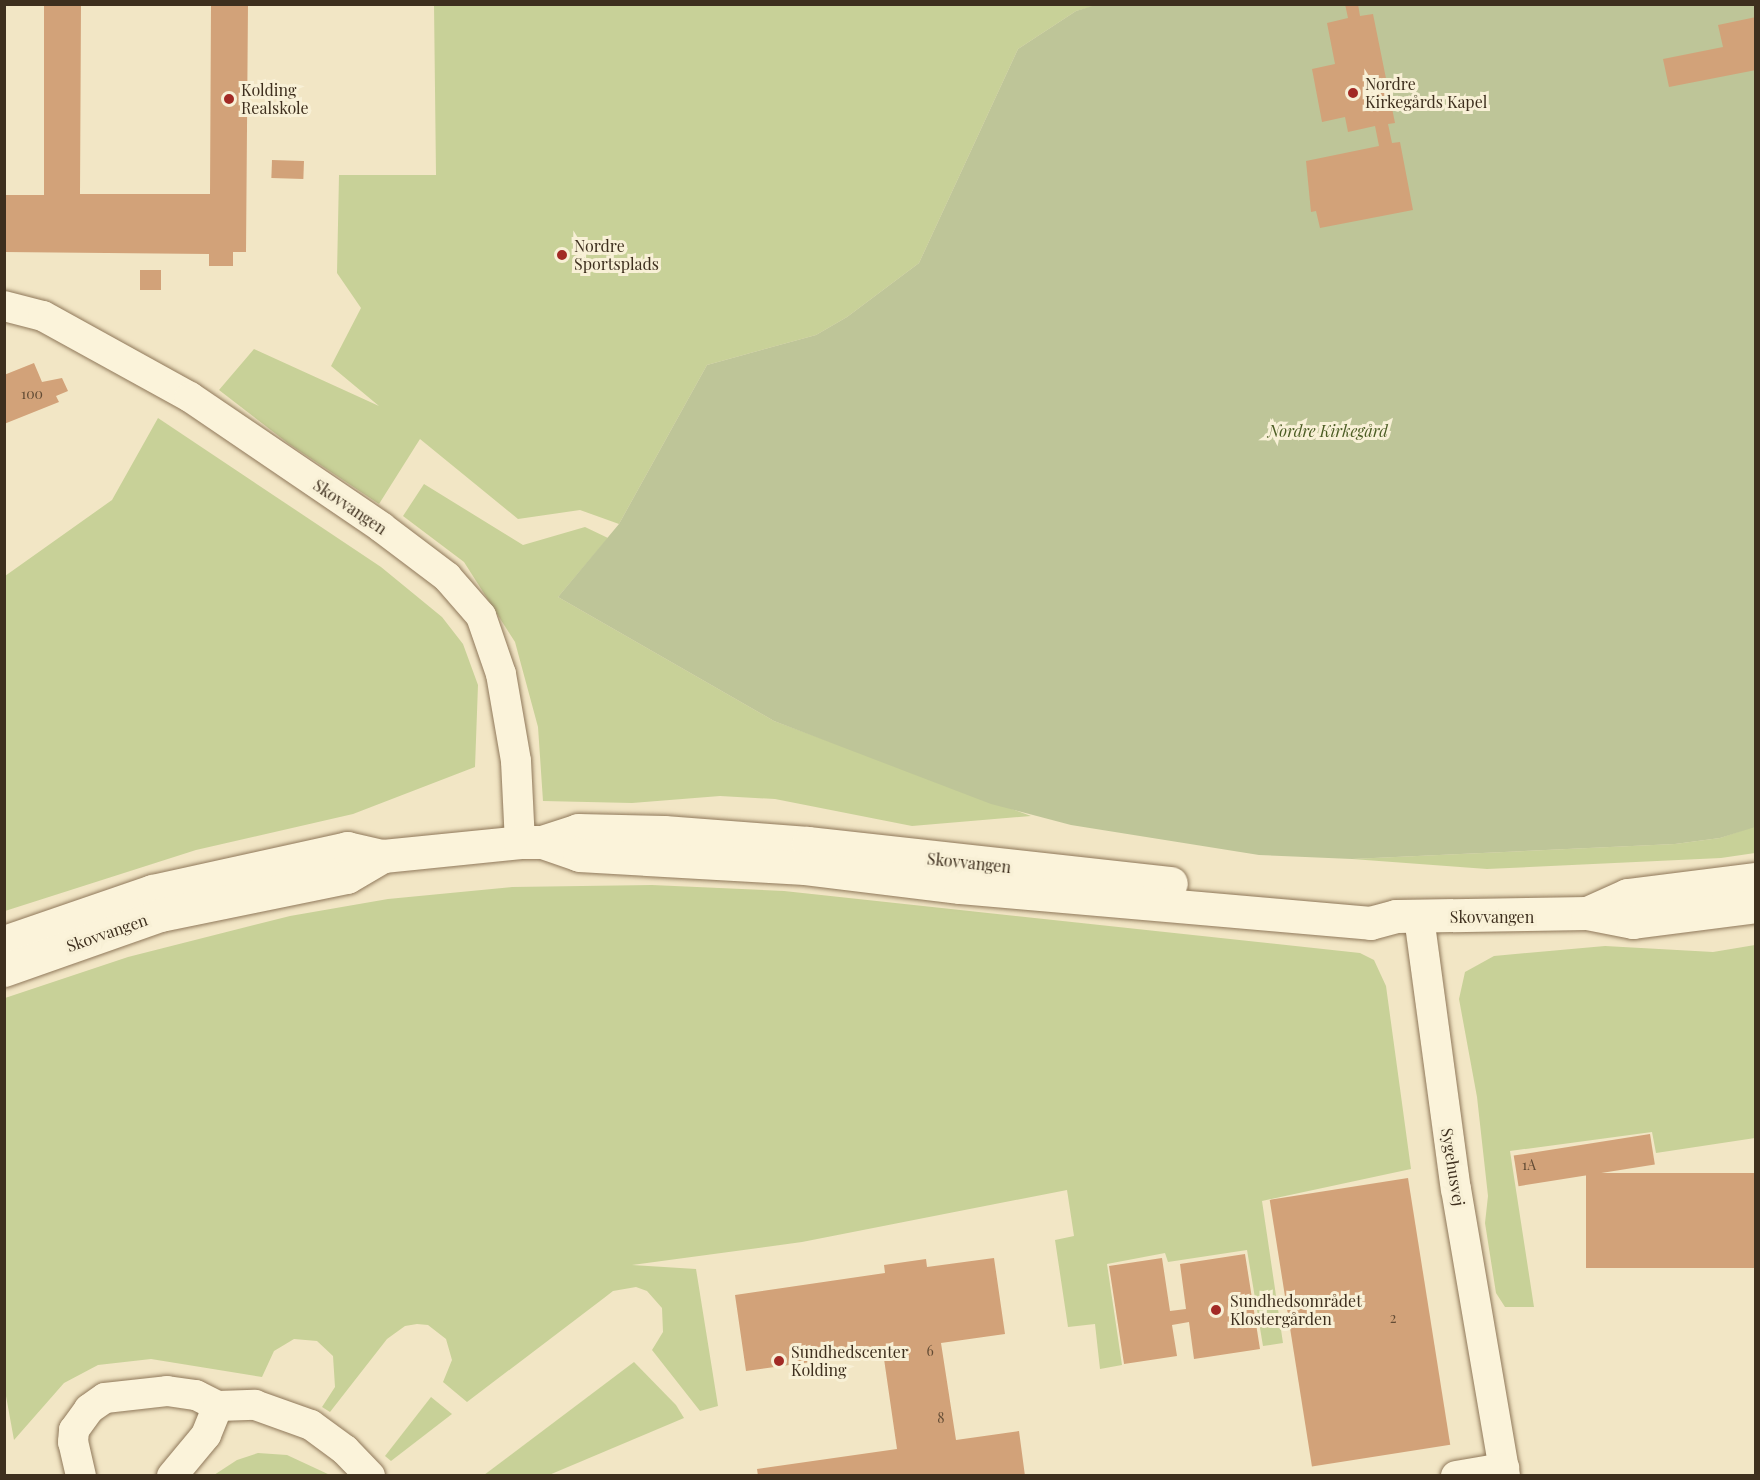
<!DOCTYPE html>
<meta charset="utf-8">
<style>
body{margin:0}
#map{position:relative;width:1760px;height:1480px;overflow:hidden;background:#f2e6c5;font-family:"Playfair Display",serif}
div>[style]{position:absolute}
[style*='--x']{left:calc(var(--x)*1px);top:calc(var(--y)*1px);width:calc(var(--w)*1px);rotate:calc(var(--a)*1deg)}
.green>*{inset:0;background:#c8d198}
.cemetery>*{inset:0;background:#bec598}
.building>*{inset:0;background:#d2a279;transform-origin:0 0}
.roads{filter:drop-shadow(0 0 2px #8f785a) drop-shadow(0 0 2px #8f785a)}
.minor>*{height:30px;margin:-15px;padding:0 15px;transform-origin:15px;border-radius:15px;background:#fbf3da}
.tertiary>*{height:33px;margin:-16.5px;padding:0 16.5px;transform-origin:16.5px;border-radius:16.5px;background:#fbf3da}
.dots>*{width:16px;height:16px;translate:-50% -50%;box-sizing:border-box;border:3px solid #f8f0d6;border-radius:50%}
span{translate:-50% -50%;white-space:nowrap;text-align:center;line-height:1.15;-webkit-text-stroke:6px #f8f0d6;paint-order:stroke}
.number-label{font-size:14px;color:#634c35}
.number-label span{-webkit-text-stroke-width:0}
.poi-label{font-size:16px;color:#3e2f1e}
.left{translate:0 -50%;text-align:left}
.park-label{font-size:16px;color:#4b5c23;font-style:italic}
.street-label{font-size:16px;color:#3e2f1e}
.frame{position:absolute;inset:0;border:6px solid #3e2f1e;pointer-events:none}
</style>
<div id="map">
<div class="green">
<i style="clip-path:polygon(434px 5px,1099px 5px,1076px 11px,1018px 49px,919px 263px,847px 317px,816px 335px,707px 365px,619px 524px,580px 510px,518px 519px,420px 439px,379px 504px,289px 444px,219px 390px,254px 349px,379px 406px,331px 366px,361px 308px,337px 273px,339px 175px,436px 175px)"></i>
<i style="clip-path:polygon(158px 418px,381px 567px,442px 617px,463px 644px,478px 685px,475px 767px,353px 814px,196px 850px,5px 911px,5px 576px,112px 500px)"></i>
<i style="clip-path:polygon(424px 484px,523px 545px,585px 527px,608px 538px,558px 597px,774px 721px,1031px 816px,912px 826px,775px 799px,720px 796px,632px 803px,543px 801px,538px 727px,515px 642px,464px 562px,403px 516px)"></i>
<i style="clip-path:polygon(1755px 826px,1755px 853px,1721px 858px,1487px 869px,1352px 859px,1675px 844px,1720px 838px)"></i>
<i style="clip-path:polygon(652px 885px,784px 891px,1360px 953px,1374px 960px,1386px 986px,1411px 1169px,1262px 1201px,1283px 1343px,1263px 1346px,1247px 1250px,1168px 1262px,1165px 1253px,1107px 1264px,1122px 1365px,1100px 1369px,1095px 1324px,1068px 1327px,1055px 1240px,1074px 1236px,1067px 1190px,802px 1242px,632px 1265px,696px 1269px,718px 1406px,700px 1411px,652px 1350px,663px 1332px,662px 1308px,647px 1291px,636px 1287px,613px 1291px,604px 1298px,467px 1402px,443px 1382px,452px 1360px,446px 1339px,428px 1325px,417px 1324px,405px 1326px,387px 1339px,330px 1412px,322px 1407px,335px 1387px,333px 1356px,317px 1341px,294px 1339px,274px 1351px,262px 1377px,151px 1359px,98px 1365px,64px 1383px,14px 1440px,4px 1385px,5px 998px,128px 957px,290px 916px,388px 899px,512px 887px)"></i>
<i style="clip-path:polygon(1755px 945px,1755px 1138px,1656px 1153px,1652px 1132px,1510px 1151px,1534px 1307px,1505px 1307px,1496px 1293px,1485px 1223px,1488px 1196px,1477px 1097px,1459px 999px,1465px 972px,1494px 956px,1605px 946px,1713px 952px)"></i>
<i style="clip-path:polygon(634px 1362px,676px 1405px,684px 1418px,549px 1475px,484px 1475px)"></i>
<i style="clip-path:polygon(431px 1397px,452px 1414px,391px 1461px,385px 1456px)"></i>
<i style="clip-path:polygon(258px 1453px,287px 1455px,330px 1475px,214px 1475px,237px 1460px)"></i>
</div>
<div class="cemetery">
<i style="clip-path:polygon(1099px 4px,1755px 5px,1755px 827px,1720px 838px,1675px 844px,1352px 859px,1259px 855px,1071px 825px,991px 804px,774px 721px,558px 597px,619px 524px,707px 365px,816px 335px,847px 317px,919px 263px,1018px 49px,1076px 11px)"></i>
</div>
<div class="building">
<i style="clip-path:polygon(44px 4px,81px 4px,80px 194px,210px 194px,211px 4px,248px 4px,246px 252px,233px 252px,233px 266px,209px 266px,209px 254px,4px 252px,4px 195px,44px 195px)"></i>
<i style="clip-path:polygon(1345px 4px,1358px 4px,1360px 16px,1373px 14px,1395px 123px,1388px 124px,1392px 143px,1400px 142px,1413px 210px,1320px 228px,1316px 211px,1311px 212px,1306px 161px,1379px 146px,1375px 126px,1348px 132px,1345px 117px,1322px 122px,1312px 69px,1335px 64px,1327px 23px,1348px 18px)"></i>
<i style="clip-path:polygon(1756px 17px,1756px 70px,1669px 87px,1663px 59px,1723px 47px,1718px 25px)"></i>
<i style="left:272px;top:160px;width:32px;height:18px;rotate:2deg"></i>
<i style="left:140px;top:270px;width:21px;height:20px"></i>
<i style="clip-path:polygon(34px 363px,42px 382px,62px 378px,68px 391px,56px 396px,59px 402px,4px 424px,4px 375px)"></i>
<i style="left:1650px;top:1134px;width:31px;height:138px;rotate:81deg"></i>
<i style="left:1756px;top:1173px;width:95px;height:170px;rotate:90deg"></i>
<i style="left:1408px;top:1178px;width:270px;height:140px;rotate:81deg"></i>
<i style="clip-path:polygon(1245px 1254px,1260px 1349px,1194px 1359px,1189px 1322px,1172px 1325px,1177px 1356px,1124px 1364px,1109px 1266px,1162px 1258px,1170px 1311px,1186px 1309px,1180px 1264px)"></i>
<i style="clip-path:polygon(994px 1258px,1005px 1334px,941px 1343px,956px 1440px,1019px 1431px,1025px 1476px,758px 1476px,757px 1469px,897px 1449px,883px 1352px,746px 1371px,735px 1295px,885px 1273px,884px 1265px,926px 1259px,927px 1267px)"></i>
</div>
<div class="roads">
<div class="minor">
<i style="--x:4;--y:306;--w:40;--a:14.4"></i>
<i style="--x:43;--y:316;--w:168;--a:28.9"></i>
<i style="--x:190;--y:397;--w:231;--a:34.2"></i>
<i style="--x:381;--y:527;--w:83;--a:37.1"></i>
<i style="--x:447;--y:577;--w:52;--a:48.9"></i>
<i style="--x:481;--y:616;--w:61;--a:71"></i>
<i style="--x:501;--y:674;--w:88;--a:80.2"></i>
<i style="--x:516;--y:761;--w:81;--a:87.2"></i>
<i style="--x:1419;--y:917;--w:275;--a:82.3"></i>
<i style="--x:1456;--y:1189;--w:291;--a:80.3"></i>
<i style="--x:81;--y:1476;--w:35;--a:-103"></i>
<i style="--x:73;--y:1442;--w:12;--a:-85"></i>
<i style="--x:74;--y:1430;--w:26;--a:-54"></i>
<i style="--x:89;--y:1409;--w:19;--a:-35"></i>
<i style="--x:105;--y:1398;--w:62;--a:-6.4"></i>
<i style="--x:167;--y:1391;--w:29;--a:8"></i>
<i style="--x:196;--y:1395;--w:25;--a:27"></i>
<i style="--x:218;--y:1406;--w:37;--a:-2"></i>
<i style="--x:255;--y:1405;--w:59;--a:19.7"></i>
<i style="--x:311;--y:1425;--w:42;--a:36.3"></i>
<i style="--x:345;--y:1450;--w:36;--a:46"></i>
<i style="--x:172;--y:1476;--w:53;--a:-50.3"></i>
<i style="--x:206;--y:1435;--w:31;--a:-68"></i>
<i style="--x:1456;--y:1476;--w:49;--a:-9.5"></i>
</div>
<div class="tertiary">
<i style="--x:542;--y:842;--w:38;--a:-18"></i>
<i style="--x:578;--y:830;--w:86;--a:1.3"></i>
<i style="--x:664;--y:832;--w:144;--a:4.4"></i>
<i style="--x:808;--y:843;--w:365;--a:6.3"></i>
<i style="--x:1587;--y:913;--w:44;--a:-24.2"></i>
<i style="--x:1627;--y:895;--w:130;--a:-7.1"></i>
<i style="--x:4;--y:942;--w:157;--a:-19"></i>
<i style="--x:152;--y:891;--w:200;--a:-12.4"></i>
<i style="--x:347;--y:848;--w:37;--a:13"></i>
<i style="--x:383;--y:856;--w:138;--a:-5.8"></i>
<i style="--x:520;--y:842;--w:22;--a:0"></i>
<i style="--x:542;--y:842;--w:39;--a:19"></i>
<i style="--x:579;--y:855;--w:226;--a:3.3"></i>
<i style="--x:805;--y:868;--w:156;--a:7"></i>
<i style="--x:960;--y:887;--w:412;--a:5"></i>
<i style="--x:1370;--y:923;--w:27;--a:-15"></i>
<i style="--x:1396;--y:916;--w:191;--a:-0.9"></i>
<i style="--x:1587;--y:913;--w:47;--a:11.1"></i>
<i style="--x:1633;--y:922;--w:124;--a:-7.4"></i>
<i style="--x:4;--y:970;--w:165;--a:-19.4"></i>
<i style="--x:160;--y:915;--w:191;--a:-11.5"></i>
<i style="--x:347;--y:877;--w:42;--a:-30.3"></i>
</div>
</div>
<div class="dots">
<i style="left:1353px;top:93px;background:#a22a25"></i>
<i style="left:229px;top:99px;background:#a22a25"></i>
<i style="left:562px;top:255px;background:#a22a25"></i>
<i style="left:1216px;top:1310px;background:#a22a25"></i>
<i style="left:779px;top:1361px;background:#a22a25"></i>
</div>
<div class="number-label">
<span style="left:32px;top:394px">100</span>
<span style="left:1529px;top:1165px">1A</span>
<span style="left:1393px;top:1318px">2</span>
<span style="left:930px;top:1351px">6</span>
<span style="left:941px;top:1418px">8</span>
</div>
<div class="poi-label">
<span class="left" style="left:1365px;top:93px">Nordre<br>Kirkegårds Kapel</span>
<span class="left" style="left:241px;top:99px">Kolding<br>Realskole</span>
<span class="left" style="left:574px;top:255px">Nordre<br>Sportsplads</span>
<span class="left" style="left:1230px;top:1310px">Sundhedsområdet<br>Klostergården</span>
<span class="left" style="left:791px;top:1361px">Sundhedscenter<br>Kolding</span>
</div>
<div class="park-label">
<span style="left:1328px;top:431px">Nordre Kirkegård</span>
</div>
<div class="street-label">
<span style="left:350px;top:507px;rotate:34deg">Skovvangen</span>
<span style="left:969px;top:863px;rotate:6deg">Skovvangen</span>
<span style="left:1492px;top:917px">Skovvangen</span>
<span style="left:107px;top:933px;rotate:-19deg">Skovvangen</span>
<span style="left:1453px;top:1167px;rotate:81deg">Sygehusvej</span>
</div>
<div class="frame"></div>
</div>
